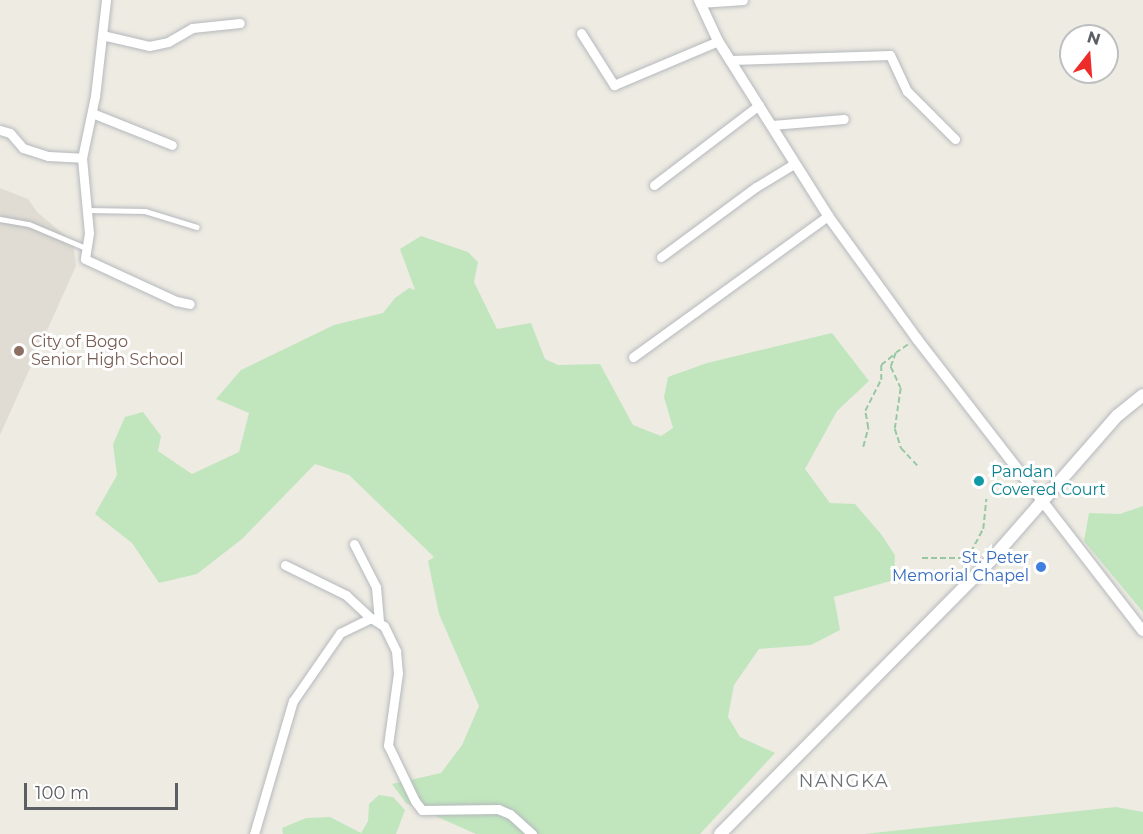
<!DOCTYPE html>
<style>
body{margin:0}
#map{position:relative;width:1143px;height:834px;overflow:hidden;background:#eeebe3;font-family:Montserrat,sans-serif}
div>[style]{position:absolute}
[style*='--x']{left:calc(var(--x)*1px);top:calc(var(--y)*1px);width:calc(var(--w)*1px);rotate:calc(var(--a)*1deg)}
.education>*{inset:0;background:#e0dcd3}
.green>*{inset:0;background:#c1e6be}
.path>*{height:1.5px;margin-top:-0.75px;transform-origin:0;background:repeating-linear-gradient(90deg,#97c8a2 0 6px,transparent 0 9px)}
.roads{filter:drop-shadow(0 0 2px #b5b9bd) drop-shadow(0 0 2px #b5b9bd)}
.service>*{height:4.5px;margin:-2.25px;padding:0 2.25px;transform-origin:2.25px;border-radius:2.25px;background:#fff}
.minor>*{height:9px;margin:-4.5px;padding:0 4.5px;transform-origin:4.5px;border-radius:4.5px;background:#fff}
.tertiary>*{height:10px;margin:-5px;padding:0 5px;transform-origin:5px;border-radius:5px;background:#fff}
.secondary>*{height:12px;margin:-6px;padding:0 6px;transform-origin:6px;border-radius:6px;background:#fff}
.dots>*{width:16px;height:16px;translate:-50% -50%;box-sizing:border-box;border:3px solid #fff;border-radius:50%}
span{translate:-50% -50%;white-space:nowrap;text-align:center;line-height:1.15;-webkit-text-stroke:6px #fff;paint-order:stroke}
.education-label{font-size:16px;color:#785e54}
.left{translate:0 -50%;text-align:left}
.culture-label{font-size:16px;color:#0d838f}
.shop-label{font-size:16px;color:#366cbe}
.right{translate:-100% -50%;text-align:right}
.neighbourhood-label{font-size:18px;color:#6c7176;letter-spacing:1.5px}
.north{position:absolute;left:1059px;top:24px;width:60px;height:60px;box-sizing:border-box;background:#fff;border:2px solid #bdbfc1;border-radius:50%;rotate:17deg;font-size:16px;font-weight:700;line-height:24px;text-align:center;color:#5b5f64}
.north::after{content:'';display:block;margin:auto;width:21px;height:27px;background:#ed2b29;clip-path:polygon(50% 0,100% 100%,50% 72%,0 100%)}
.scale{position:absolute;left:24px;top:783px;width:154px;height:27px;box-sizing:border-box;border:3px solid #5b5f64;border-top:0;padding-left:8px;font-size:18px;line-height:21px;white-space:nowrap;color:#5b5f64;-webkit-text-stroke:4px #fff;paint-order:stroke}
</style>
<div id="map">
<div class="education">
<i style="clip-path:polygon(0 188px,28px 199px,38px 213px,73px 242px,76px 266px,0 435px)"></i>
</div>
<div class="green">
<i style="clip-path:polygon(421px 236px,468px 252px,478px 262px,474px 282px,497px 329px,531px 323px,545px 359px,558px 365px,600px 364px,633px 425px,661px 436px,673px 428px,664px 397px,668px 377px,707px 363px,832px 333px,869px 381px,837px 411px,805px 469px,830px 503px,855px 504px,881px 534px,895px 555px,894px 580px,834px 597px,840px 630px,811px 645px,759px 649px,734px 685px,728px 717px,740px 737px,775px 753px,700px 834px,476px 834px,406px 803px,392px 784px,441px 773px,462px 745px,479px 706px,439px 614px,428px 561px,434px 557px,349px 475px,315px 464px,242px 539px,197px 574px,159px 583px,132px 543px,95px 514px,117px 475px,113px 444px,125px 417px,143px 412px,161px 436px,158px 451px,192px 474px,239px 452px,249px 413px,216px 399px,241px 370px,334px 325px,383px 313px,395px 298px,409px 288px,415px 290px,400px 249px)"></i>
<i style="clip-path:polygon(1143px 506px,1143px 612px,1084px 541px,1089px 513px,1120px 514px)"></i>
<i style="clip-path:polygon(379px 795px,393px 797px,405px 810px,396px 834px,283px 834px,282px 828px,306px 818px,330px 817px,361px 833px,368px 821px,369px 804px)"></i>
<i style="clip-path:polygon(1116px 807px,1143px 812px,1143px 834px,864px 834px)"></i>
</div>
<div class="path">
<i style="--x:908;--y:345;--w:14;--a:146"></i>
<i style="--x:896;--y:353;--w:15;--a:110"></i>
<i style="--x:891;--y:367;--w:23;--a:65"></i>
<i style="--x:901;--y:388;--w:41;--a:98.3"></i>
<i style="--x:895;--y:429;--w:20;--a:72"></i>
<i style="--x:901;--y:448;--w:26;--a:47"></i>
<i style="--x:863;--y:447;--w:20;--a:-75"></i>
<i style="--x:868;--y:428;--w:17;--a:-100"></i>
<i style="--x:865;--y:411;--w:35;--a:-63"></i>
<i style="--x:881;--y:380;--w:15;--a:-90"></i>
<i style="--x:881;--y:365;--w:19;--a:-39"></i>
<i style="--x:922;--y:558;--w:55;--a:0"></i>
<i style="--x:958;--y:576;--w:53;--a:-62"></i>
<i style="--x:983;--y:529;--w:30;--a:-84"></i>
</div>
<div class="roads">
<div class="service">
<i style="--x:87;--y:210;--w:58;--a:1"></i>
<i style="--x:145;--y:211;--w:54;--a:17.1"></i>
<i style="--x:0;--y:219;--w:29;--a:10"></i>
<i style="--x:29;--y:224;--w:62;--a:22.8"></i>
</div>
<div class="minor">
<i style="--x:106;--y:0;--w:97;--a:96.5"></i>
<i style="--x:95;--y:96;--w:63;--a:101.8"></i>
<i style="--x:82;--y:158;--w:75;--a:84.7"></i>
<i style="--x:89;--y:233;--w:26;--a:99"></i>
<i style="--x:85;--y:259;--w:100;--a:24.8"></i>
<i style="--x:176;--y:301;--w:14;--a:12"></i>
<i style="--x:700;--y:3;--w:43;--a:-4"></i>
<i style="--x:581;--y:33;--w:62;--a:57.6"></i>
<i style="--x:614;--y:85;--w:113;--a:-22.9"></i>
<i style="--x:102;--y:35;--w:48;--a:13.2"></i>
<i style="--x:149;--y:46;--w:19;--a:-12"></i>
<i style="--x:168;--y:42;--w:28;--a:-30"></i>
<i style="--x:192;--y:28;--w:48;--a:-5.9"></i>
<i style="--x:731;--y:60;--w:159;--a:-1.8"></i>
<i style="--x:890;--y:55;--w:40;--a:65"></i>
<i style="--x:907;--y:91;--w:68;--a:45"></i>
<i style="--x:92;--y:113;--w:86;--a:21.8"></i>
<i style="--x:772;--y:125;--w:72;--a:-4.8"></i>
<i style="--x:0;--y:130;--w:10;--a:17"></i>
<i style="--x:10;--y:133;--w:20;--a:49"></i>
<i style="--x:23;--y:148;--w:26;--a:18"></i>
<i style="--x:48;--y:156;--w:34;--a:3"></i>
<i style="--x:654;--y:185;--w:132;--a:-37.3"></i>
<i style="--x:661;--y:257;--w:118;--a:-36.4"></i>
<i style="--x:756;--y:187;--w:44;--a:-31.2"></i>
<i style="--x:633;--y:357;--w:241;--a:-35.9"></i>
<i style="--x:354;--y:544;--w:48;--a:62.9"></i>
<i style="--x:376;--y:587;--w:34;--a:85"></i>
<i style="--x:285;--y:565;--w:68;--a:26.2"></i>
<i style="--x:346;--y:595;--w:34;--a:43"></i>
<i style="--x:254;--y:834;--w:139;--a:-73.7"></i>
<i style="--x:293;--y:701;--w:83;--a:-55.3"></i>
<i style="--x:340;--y:633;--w:34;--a:-26"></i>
<i style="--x:371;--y:618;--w:15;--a:32"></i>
<i style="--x:384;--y:626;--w:28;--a:64"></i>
<i style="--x:396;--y:651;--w:22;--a:85"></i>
<i style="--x:398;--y:673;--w:73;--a:97.9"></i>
<i style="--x:388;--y:745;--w:62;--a:64.3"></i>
<i style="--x:415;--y:801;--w:11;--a:52"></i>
<i style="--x:422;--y:810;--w:76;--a:-0.8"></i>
<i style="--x:498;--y:809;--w:13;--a:23"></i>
<i style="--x:510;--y:814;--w:30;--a:42"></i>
</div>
<div class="tertiary">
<i style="--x:699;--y:0;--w:45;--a:65.1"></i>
<i style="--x:718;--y:41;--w:207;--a:57.8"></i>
<i style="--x:828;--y:216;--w:152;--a:54.1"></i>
<i style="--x:917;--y:339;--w:369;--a:52.3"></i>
</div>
<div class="secondary">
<i style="--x:720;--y:834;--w:384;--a:-45.3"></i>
<i style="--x:990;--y:561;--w:193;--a:-48.8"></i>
<i style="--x:1117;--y:416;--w:33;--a:-39"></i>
</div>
</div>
<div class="dots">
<i style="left:19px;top:351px;background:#8d6e63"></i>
<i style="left:979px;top:481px;background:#0f9aa8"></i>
<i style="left:1041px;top:567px;background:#3f7fe0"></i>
</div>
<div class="education-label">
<span class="left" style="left:31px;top:351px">City of Bogo<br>Senior High School</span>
</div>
<div class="culture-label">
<span class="left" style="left:991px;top:481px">Pandan<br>Covered Court</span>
</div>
<div class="shop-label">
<span class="right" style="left:1029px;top:567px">St. Peter<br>Memorial Chapel</span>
</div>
<div class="neighbourhood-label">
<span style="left:844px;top:781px">NANGKA</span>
</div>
<div class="north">N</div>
<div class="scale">100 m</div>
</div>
